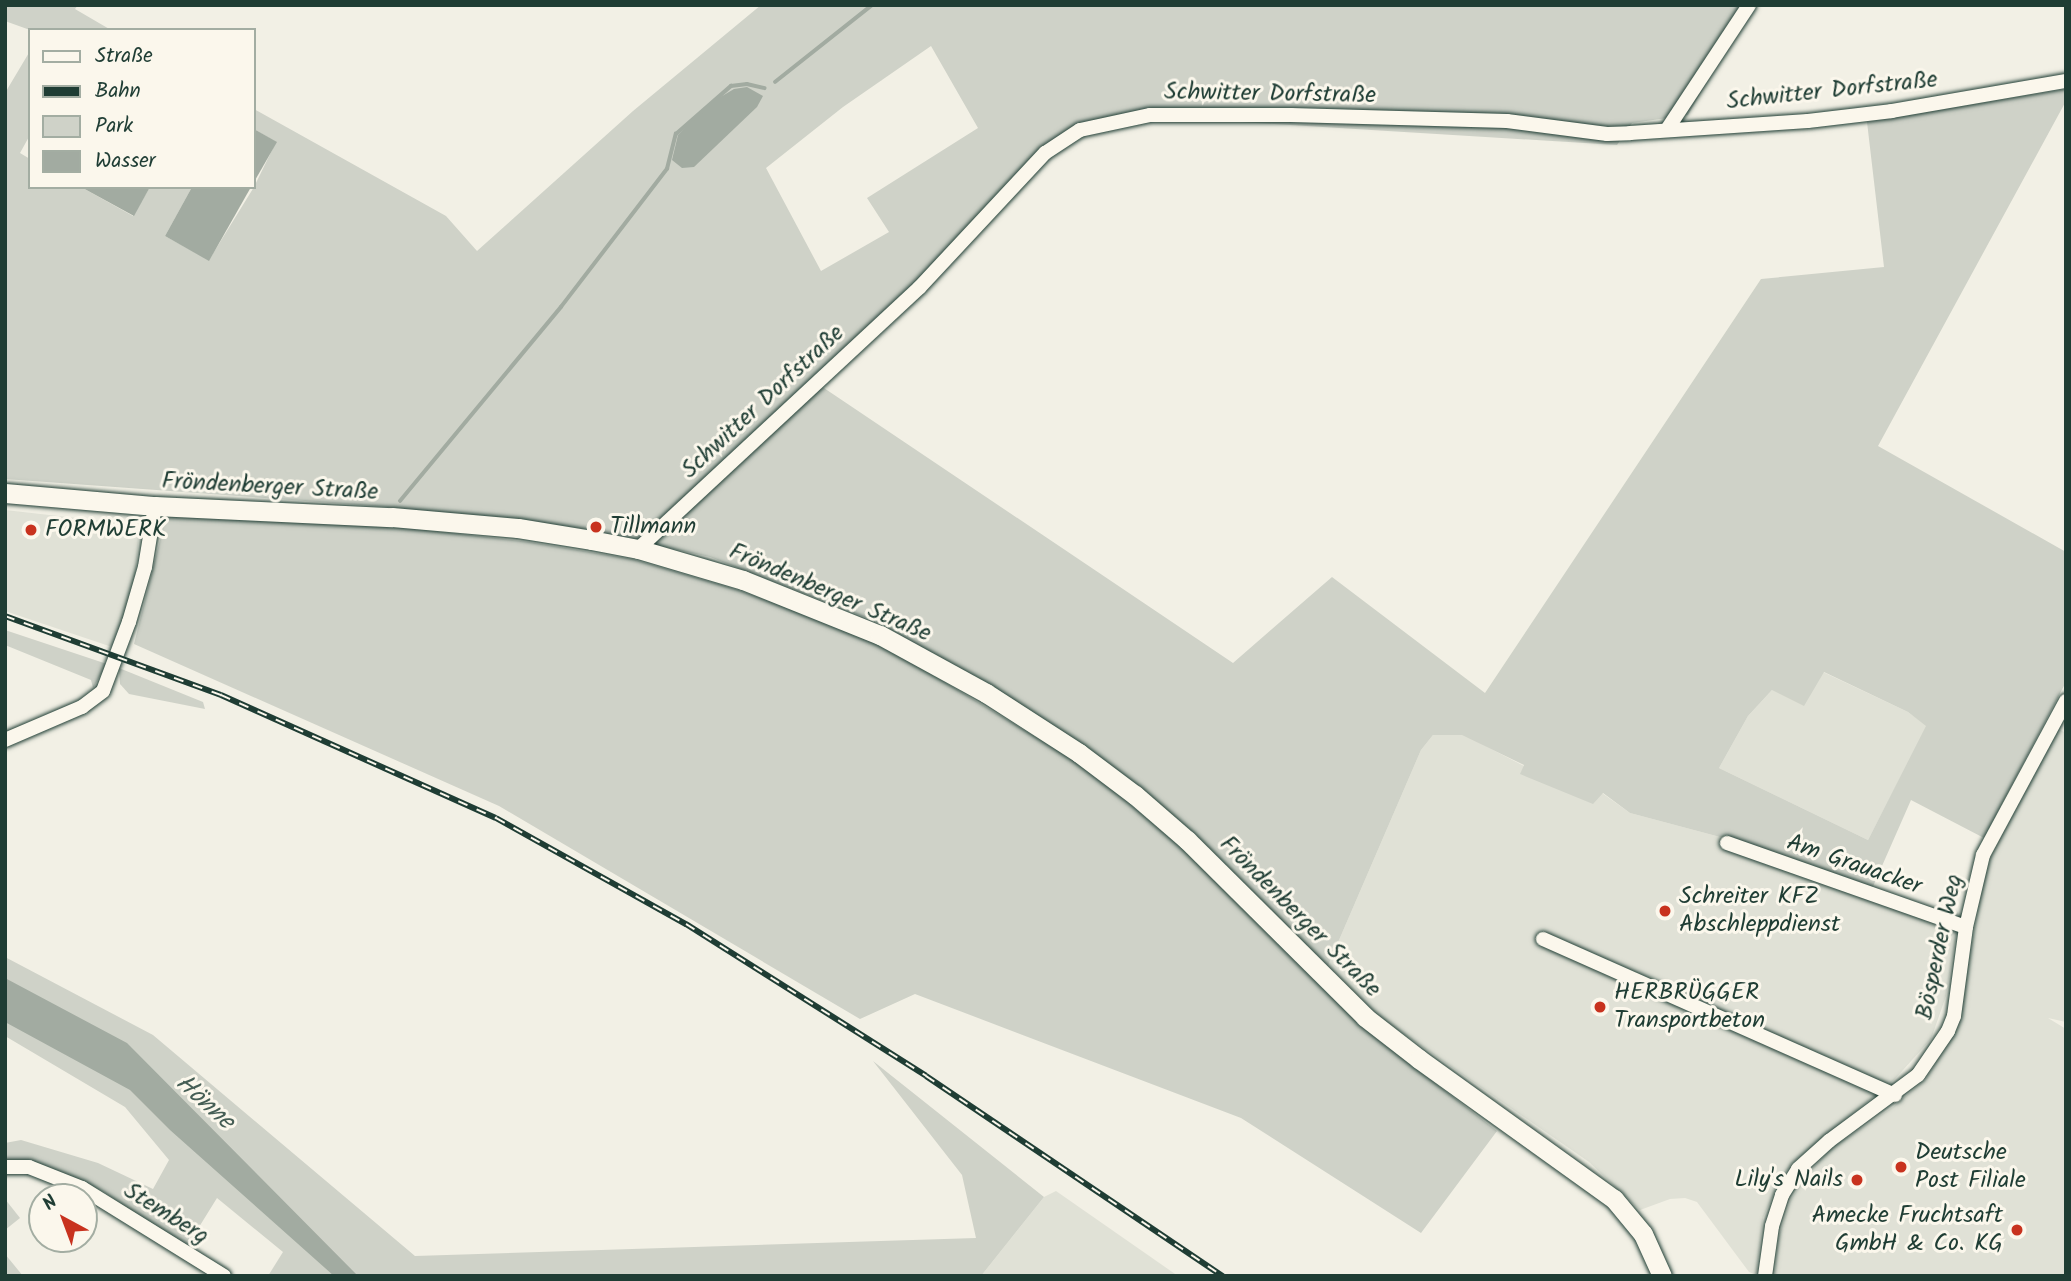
<!DOCTYPE html>
<meta charset="utf-8">
<style>
body{margin:0}
#map{position:relative;width:2071px;height:1281px;overflow:hidden;background:#f2f0e5;font-family:Kalam,sans-serif}
div>[style]{position:absolute}
[style*='--x']{left:calc(var(--x)*1px);top:calc(var(--y)*1px);width:calc(var(--w)*1px);rotate:calc(var(--a)*1deg)}
.built>*{inset:0;background:#e0e1d6}
.green>*{inset:0;background:#cfd2c8}
.water>*{inset:0;background:#a2aba1}
.stream>*{height:3.5px;margin:-1.75px;padding:0 1.75px;transform-origin:1.75px;border-radius:1.75px;background:#a2aba1}
.roads{filter:drop-shadow(0 0 2px #1f3d34) drop-shadow(0 0 2px #1f3d34)}
.minor>*{height:14px;margin:-7px;padding:0 7px;transform-origin:7px;border-radius:7px;background:#fbf7ec}
.major>*{height:19px;margin:-9.5px;padding:0 9.5px;transform-origin:9.5px;border-radius:9.5px;background:#fbf7ec}
.rail>*{height:6px;margin-top:-3px;transform-origin:0;background:repeating-linear-gradient(90deg,#fbf7ec 0 10px,#1f3d34 0 20px);box-sizing:border-box;border-block:2px solid #1f3d34}
.dots>*{width:19px;height:19px;translate:-50% -50%;box-sizing:border-box;border:4px solid #fbf7ec;border-radius:50%}
span{translate:-50% -50%;white-space:nowrap;text-align:center;line-height:1.15;-webkit-text-stroke:6px #fbf7ec;paint-order:stroke}
.street-label{font-size:24px;color:#1f3d34}
.poi-label{font-size:24px;color:#1f3d34}
.left{translate:0 -50%;text-align:left}
.right{translate:-100% -50%;text-align:right}
.water-label{font-size:26px;color:#465e55;font-style:italic}
.frame{position:absolute;inset:0;border:7px solid #1f3d34;pointer-events:none}
.legend{position:absolute;left:28px;top:28px;width:228px;height:161px;box-sizing:border-box;background:#fbf7ec;border:2px solid #a3ada2;margin:0;padding:9px 12px;list-style:none;font-size:21px;color:#1f3d34}
.legend li{display:flex;align-items:center;gap:14px;height:35px}
.legend b{width:35px;border:2px solid #a3ada2}
.north{position:absolute;left:28px;top:1183px;width:70px;height:70px;box-sizing:border-box;background:#fbf7ec;border:2px solid #a3ada2;border-radius:50%;rotate:319deg;font-size:19px;font-weight:700;line-height:28px;text-align:center;color:#1f3d34}
.north::after{content:'';display:block;margin:auto;width:24px;height:32px;background:#c8321e;clip-path:polygon(50% 0,100% 100%,50% 72%,0 100%)}
</style>
<div id="map">
<div class="built">
<i style="clip-path:polygon(5px 510px,129px 524px,139px 536px,134px 586px,115px 648px,5px 611px)"></i>
<i style="clip-path:polygon(1823px 672px,1908px 712px,1927px 726px,1868px 840px,1719px 768px,1748px 716px,1772px 690px)"></i>
<i style="clip-path:polygon(2057px 728px,2066px 733px,2066px 1022px,2048px 1018px,2066px 1029px,2066px 1276px,1775px 1276px,1778px 1239px,1791px 1199px,1812px 1169px,1833px 1147px,1893px 1107px,1926px 1079px,1955px 1031px,1985px 875px,1993px 852px)"></i>
<i style="clip-path:polygon(1462px 734px,1524px 766px,1521px 773px,1602px 793px,1630px 813px,1750px 845px,1959px 918px,1946px 996px,1931px 1039px,1894px 1080px,1792px 1163px,1779px 1182px,1763px 1218px,1756px 1275px,1749px 1272px,1697px 1202px,1685px 1198px,1670px 1199px,1640px 1210px,1589px 1162px,1378px 1016px,1327px 968px,1421px 750px,1433px 735px)"></i>
<i style="clip-path:polygon(1056px 1191px,1178px 1276px,981px 1276px,1044px 1197px)"></i>
</div>
<div class="green">
<i style="clip-path:polygon(5px 5px,78px 5px,75px 9px,111px 30px,30px 30px,5px 21px)"></i>
<i style="clip-path:polygon(evenodd,761px 5px,1751px 5px,1688px 115px,1632px 123px,1617px 145px,1158px 117px,1085px 128px,1047px 153px,815px 382px,1233px 663px,1332px 577px,1485px 693px,1761px 279px,1884px 267px,1867px 122px,2066px 89px,2066px 101px,1878px 446px,2066px 552px,2066px 682px,1984px 838px,1911px 800px,1871px 891px,1750px 845px,1630px 813px,1603px 793px,1593px 804px,1520px 774px,1524px 765px,1462px 735px,1433px 735px,1421px 750px,1327px 968px,993px 687px,875px 621px,710px 557px,579px 528px,388px 507px,5px 479px,5px 93px,30px 51px,30px 135px,20px 153px,30px 159px,30px 187px,81px 187px,133px 216px,150px 187px,192px 187px,165px 236px,209px 260px,254px 187px,276px 142px,254px 129px,254px 109px,446px 216px,477px 251px,633px 111px,761px 5px,931px 46px,978px 128px,867px 198px,889px 232px,821px 271px,766px 168px,843px 107px,931px 46px,761px 5px,1824px 672px,1908px 712px,1926px 726px,1868px 840px,1719px 768px,1748px 716px,1772px 690px,1804px 706px,1824px 672px)"></i>
<i style="clip-path:polygon(166px 516px,390px 526px,529px 542px,632px 559px,735px 589px,866px 635px,1079px 763px,1184px 848px,1360px 1025px,1497px 1131px,1421px 1233px,1241px 1118px,915px 994px,860px 1019px,499px 806px,134px 644px)"></i>
<i style="clip-path:polygon(5px 630px,107px 664px,93px 688px,91px 680px,5px 645px)"></i>
<i style="clip-path:polygon(119px 668px,203px 702px,205px 709px,129px 694px,120px 684px)"></i>
<i style="clip-path:polygon(5px 957px,153px 1035px,415px 1256px,976px 1238px,962px 1175px,873px 1061px,1044px 1197px,981px 1276px,268px 1276px,283px 1252px,217px 1198px,186px 1248px,104px 1192px,82px 1181px,29px 1162px,5px 1160px,5px 1143px,21px 1140px,98px 1163px,153px 1189px,169px 1160px,125px 1107px,5px 1036px)"></i>
<i style="clip-path:polygon(5px 1199px,20px 1218px,5px 1230px)"></i>
<i style="clip-path:polygon(5px 1254px,23px 1276px,5px 1276px)"></i>
</div>
<div class="water">
<i style="clip-path:polygon(747px 87px,763px 96px,757px 107px,694px 167px,682px 168px,672px 160px,678px 135px,712px 102px,734px 89px)"></i>
<i style="clip-path:polygon(254px 129px,277px 142px,254px 182px)"></i>
<i style="clip-path:polygon(81px 187px,150px 187px,134px 216px)"></i>
<i style="clip-path:polygon(192px 187px,251px 187px,209px 261px,165px 236px)"></i>
<i style="clip-path:polygon(5px 978px,127px 1043px,358px 1276px,334px 1276px,170px 1130px,130px 1090px,5px 1022px)"></i>
</div>
<div class="stream">
<i style="--x:775;--y:82;--w:124;--a:-38.4"></i>
<i style="--x:400;--y:501;--w:252;--a:-50.3"></i>
<i style="--x:561;--y:307;--w:174;--a:-52.5"></i>
<i style="--x:667;--y:169;--w:36;--a:-76"></i>
<i style="--x:676;--y:134;--w:73;--a:-41.1"></i>
<i style="--x:731;--y:86;--w:16;--a:-7"></i>
<i style="--x:747;--y:84;--w:18;--a:13"></i>
</div>
<div class="roads">
<div class="minor">
<i style="--x:1668;--y:128;--w:147;--a:-56.6"></i>
<i style="--x:638;--y:549;--w:384;--a:-42.9"></i>
<i style="--x:919;--y:288;--w:185;--a:-47"></i>
<i style="--x:1045;--y:153;--w:42;--a:-33.3"></i>
<i style="--x:1080;--y:130;--w:72;--a:-12.1"></i>
<i style="--x:1150;--y:115;--w:141;--a:0"></i>
<i style="--x:1291;--y:115;--w:216;--a:1.6"></i>
<i style="--x:1507;--y:121;--w:101;--a:7.4"></i>
<i style="--x:1607;--y:134;--w:23;--a:-2"></i>
<i style="--x:1630;--y:133;--w:178;--a:-3.9"></i>
<i style="--x:1808;--y:121;--w:85;--a:-6.8"></i>
<i style="--x:1892;--y:111;--w:177;--a:-9.8"></i>
<i style="--x:5;--y:740;--w:84;--a:-23.2"></i>
<i style="--x:82;--y:707;--w:26;--a:-37"></i>
<i style="--x:103;--y:691;--w:74;--a:-69.4"></i>
<i style="--x:129;--y:622;--w:57;--a:-73.8"></i>
<i style="--x:145;--y:567;--w:62;--a:-80.7"></i>
<i style="--x:1727;--y:843;--w:253;--a:19.4"></i>
<i style="--x:1543;--y:939;--w:385;--a:23.9"></i>
<i style="--x:5;--y:1167;--w:24;--a:0"></i>
<i style="--x:29;--y:1167;--w:57;--a:21.6"></i>
<i style="--x:82;--y:1188;--w:167;--a:31.8"></i>
<i style="--x:1765;--y:1276;--w:50;--a:-82"></i>
<i style="--x:1772;--y:1226;--w:33;--a:-72"></i>
<i style="--x:1782;--y:1195;--w:31;--a:-58"></i>
<i style="--x:1798;--y:1169;--w:42;--a:-42.1"></i>
<i style="--x:1829;--y:1141;--w:111;--a:-36.6"></i>
<i style="--x:1918;--y:1075;--w:53;--a:-55.7"></i>
<i style="--x:1948;--y:1031;--w:16;--a:-68"></i>
<i style="--x:1954;--y:1016;--w:90;--a:-82.3"></i>
<i style="--x:1966;--y:927;--w:74;--a:-76.7"></i>
<i style="--x:1983;--y:855;--w:175;--a:-61.7"></i>
</div>
<div class="major">
<i style="--x:5;--y:493;--w:151;--a:5"></i>
<i style="--x:155;--y:506;--w:237;--a:2.7"></i>
<i style="--x:392;--y:517;--w:126;--a:5"></i>
<i style="--x:518;--y:528;--w:74;--a:9.3"></i>
<i style="--x:591;--y:540;--w:48;--a:10.8"></i>
<i style="--x:638;--y:549;--w:109;--a:16.4"></i>
<i style="--x:743;--y:580;--w:148;--a:21.9"></i>
<i style="--x:880;--y:635;--w:121;--a:28.7"></i>
<i style="--x:986;--y:693;--w:111;--a:32.8"></i>
<i style="--x:1079;--y:753;--w:70;--a:36.9"></i>
<i style="--x:1135;--y:795;--w:69;--a:40.9"></i>
<i style="--x:1187;--y:840;--w:251;--a:44.8"></i>
<i style="--x:1365;--y:1017;--w:68;--a:37.9"></i>
<i style="--x:1419;--y:1059;--w:240;--a:35.7"></i>
<i style="--x:1614;--y:1199;--w:45;--a:50.4"></i>
<i style="--x:1643;--y:1234;--w:46;--a:65.7"></i>
</div>
</div>
<div class="rail">
<i style="--x:5;--y:616;--w:230;--a:20.1"></i>
<i style="--x:221;--y:695;--w:301;--a:24.1"></i>
<i style="--x:496;--y:818;--w:218;--a:29.2"></i>
<i style="--x:686;--y:924;--w:284;--a:32.3"></i>
<i style="--x:926;--y:1076;--w:358;--a:34"></i>
</div>
<div class="dots">
<i style="left:596px;top:527px;background:#c8321e"></i>
<i style="left:31px;top:530px;background:#c8321e"></i>
<i style="left:1665px;top:911px;background:#c8321e"></i>
<i style="left:1600px;top:1007px;background:#c8321e"></i>
<i style="left:1901px;top:1167px;background:#c8321e"></i>
<i style="left:1857px;top:1180px;background:#c8321e"></i>
<i style="left:2017px;top:1230px;background:#c8321e"></i>
</div>
<div class="street-label">
<span style="left:1832px;top:91px;rotate:-6deg">Schwitter Dorfstraße</span>
<span style="left:1270px;top:94px;rotate:1deg">Schwitter Dorfstraße</span>
<span style="left:763px;top:402px;rotate:-43deg">Schwitter Dorfstraße</span>
<span style="left:270px;top:487px;rotate:3deg">Fröndenberger Straße</span>
<span style="left:830px;top:593px;rotate:23deg">Fröndenberger Straße</span>
<span style="left:1854px;top:865px;rotate:19deg">Am Grauacker</span>
<span style="left:1300px;top:917px;rotate:45deg">Fröndenberger Straße</span>
<span style="left:1940px;top:947px;rotate:-78deg">Bösperder Weg</span>
<span style="left:166px;top:1214px;rotate:32deg">Stemberg</span>
</div>
<div class="poi-label">
<span class="left" style="left:610px;top:527px">Tillmann</span>
<span class="left" style="left:45px;top:530px">FORMWERK</span>
<span class="left" style="left:1679px;top:911px">Schreiter KFZ<br>Abschleppdienst</span>
<span class="left" style="left:1614px;top:1007px">HERBRÜGGER<br>Transportbeton</span>
<span class="left" style="left:1915px;top:1167px">Deutsche<br>Post Filiale</span>
<span class="right" style="left:1843px;top:1180px">Lily's Nails</span>
<span class="right" style="left:2003px;top:1230px">Amecke Fruchtsaft<br>GmbH &amp; Co. KG</span>
</div>
<div class="water-label">
<span style="left:204px;top:1103px;rotate:42deg">Hönne</span>
</div>
<div class="frame"></div>
<ul class="legend">
<li><b style="height:9px;background:#fbf7ec"></b>Straße</li>
<li><b style="height:9px;background:#1f3d34"></b>Bahn</li>
<li><b style="height:19px;background:#cfd2c8"></b>Park</li>
<li><b style="height:19px;background:#a2aba1"></b>Wasser</li>
</ul>
<div class="north">N</div>
</div>
